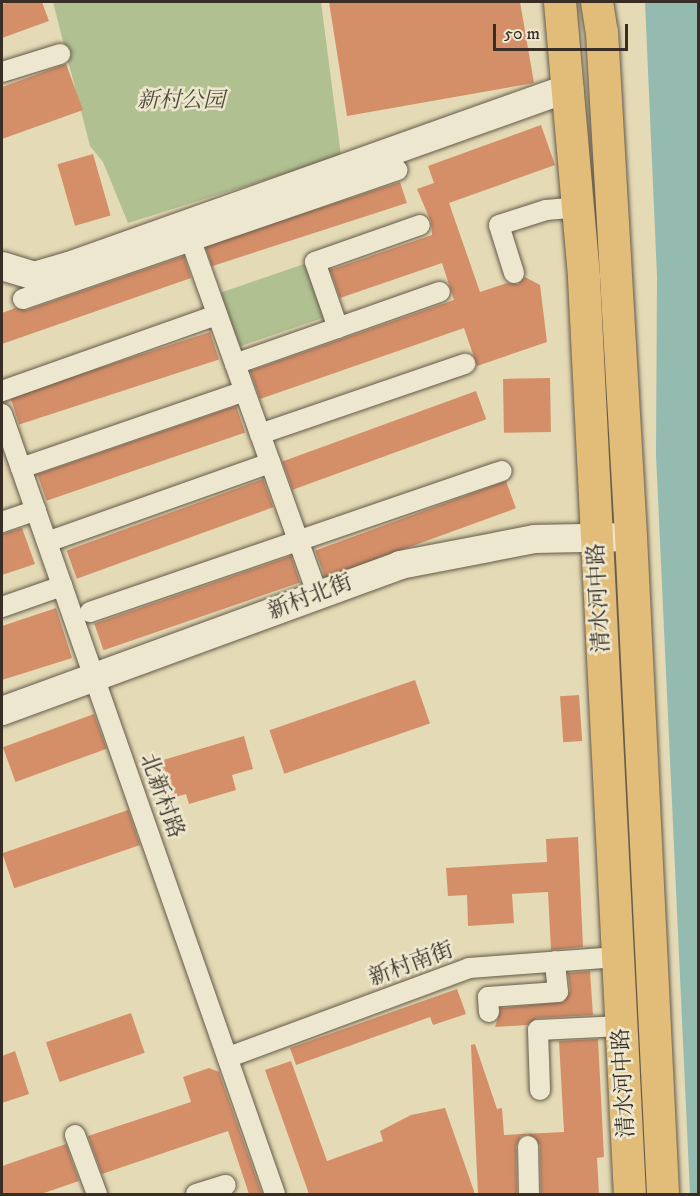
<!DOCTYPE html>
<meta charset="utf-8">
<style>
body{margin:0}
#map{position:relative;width:700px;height:1196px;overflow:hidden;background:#e4dab5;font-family:"IM FELL DW Pica","Noto Serif SC",serif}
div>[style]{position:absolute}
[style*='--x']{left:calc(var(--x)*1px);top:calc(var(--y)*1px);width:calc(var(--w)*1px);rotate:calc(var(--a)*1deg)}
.green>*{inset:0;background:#b0c091;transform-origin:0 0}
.water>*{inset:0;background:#95baaf}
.building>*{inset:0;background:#d48f69;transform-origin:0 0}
.roads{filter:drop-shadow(0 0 2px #645949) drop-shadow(0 0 2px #645949)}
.street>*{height:20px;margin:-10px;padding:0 10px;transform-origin:10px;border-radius:10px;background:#ede7cf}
.secondary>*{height:28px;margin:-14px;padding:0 14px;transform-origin:14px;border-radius:14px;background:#ede7cf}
.primary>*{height:32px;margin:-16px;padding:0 16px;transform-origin:16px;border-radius:16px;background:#e2bd7a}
span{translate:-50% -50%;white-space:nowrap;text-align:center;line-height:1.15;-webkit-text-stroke:5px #ede7cf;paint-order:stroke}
.park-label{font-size:22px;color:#514b3b;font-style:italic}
.street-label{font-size:22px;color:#392e25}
.frame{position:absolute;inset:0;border:3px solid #392e25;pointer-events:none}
.scale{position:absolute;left:493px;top:24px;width:135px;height:27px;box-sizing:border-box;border:3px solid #392e25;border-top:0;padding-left:8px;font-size:18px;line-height:21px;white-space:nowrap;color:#392e25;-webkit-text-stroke:4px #ede7cf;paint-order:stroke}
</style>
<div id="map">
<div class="green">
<i style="clip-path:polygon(53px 2px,321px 2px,341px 156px,128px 223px,103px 162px,90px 146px)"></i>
<i style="left:307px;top:263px;width:57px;height:94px;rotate:71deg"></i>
</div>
<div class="water">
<i style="clip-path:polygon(645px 2px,698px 2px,698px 1194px,690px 1194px,656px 455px,657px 276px)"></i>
</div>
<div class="building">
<i style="clip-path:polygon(9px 2px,42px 2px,49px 21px,2px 38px,2px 4px)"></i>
<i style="clip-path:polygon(329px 2px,520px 2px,534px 83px,347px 116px)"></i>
<i style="clip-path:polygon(66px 64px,83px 110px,2px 139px,2px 87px)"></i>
<i style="clip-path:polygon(541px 125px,555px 165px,449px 203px,480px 292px,507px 283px,518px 284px,525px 277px,540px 285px,547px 342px,477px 366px,464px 328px,260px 399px,250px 371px,454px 300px,442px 263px,340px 298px,330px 270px,432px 235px,431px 222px,417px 189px,434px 183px,428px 166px)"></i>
<i style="left:93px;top:154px;width:64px;height:37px;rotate:74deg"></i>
<i style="left:400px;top:182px;width:22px;height:205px;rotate:72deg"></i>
<i style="clip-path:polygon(184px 256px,191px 278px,2px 344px,2px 313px,15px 308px,27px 310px)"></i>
<i style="left:210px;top:332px;width:29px;height:210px;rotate:72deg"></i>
<i style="left:550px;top:378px;width:54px;height:47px;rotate:89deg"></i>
<i style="left:476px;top:391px;width:30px;height:206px;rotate:70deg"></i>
<i style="left:236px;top:406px;width:28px;height:210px;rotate:71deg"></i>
<i style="left:263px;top:479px;width:30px;height:209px;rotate:70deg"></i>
<i style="left:506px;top:481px;width:29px;height:203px;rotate:70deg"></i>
<i style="clip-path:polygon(22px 528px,35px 564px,2px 575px,2px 534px)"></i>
<i style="left:291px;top:556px;width:28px;height:208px;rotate:71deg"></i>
<i style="clip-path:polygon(56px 608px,72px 658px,2px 680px,2px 626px)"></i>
<i style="left:415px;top:680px;width:46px;height:154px;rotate:71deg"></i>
<i style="left:579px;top:695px;width:46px;height:19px;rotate:86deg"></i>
<i style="left:94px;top:714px;width:37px;height:97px;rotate:70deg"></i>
<i style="clip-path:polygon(244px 736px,253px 769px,232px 775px,236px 790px,189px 804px,186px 794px,164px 800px,153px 763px)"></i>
<i style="left:128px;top:810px;width:37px;height:133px;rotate:71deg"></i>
<i style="clip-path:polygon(578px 837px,583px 947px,551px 950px,548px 892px,512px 894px,514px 923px,468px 926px,467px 895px,448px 896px,446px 868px,547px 862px,546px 839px)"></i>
<i style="clip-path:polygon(590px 971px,593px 1015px,537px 1018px,527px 1025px,495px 1027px,501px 1008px,564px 1002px,570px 991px,568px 973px)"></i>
<i style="clip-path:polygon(457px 989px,466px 1014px,433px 1025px,430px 1017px,296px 1065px,290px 1048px)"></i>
<i style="left:131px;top:1013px;width:42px;height:90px;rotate:71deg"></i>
<i style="clip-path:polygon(598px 1039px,604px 1157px,597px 1158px,599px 1194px,541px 1194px,540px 1145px,528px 1134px,521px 1136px,516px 1146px,517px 1194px,478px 1194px,471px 1045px,475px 1044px,497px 1109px,502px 1108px,504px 1135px,564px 1132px,559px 1041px)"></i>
<i style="clip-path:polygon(15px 1051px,29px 1094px,2px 1103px,2px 1056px)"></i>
<i style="clip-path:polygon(291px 1061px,327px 1161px,383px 1141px,380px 1131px,411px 1115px,445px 1108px,475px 1194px,309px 1194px,265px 1070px)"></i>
<i style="clip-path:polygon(209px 1068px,219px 1072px,262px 1194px,249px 1194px,228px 1131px,102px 1174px,88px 1136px,191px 1102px,183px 1077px)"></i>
<i style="clip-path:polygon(66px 1144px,79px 1181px,41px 1194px,2px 1194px,2px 1166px)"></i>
</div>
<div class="roads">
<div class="street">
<i style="--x:2;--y:72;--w:61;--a:-17.2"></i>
<i style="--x:191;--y:241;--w:374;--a:70.3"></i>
<i style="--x:514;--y:273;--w:50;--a:-107.4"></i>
<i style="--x:499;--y:225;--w:49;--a:-17.7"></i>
<i style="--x:546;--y:210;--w:32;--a:-5"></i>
<i style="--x:23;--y:299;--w:396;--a:-19"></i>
<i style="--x:338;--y:328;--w:70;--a:-109.2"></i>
<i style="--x:315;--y:262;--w:111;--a:-19.4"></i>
<i style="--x:235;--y:364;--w:217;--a:-19.4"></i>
<i style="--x:2;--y:391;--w:228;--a:-19.5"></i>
<i style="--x:2;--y:414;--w:826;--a:70.71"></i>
<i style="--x:260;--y:434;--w:217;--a:-18.9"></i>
<i style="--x:21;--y:468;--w:236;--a:-19"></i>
<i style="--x:2;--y:522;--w:36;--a:-19"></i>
<i style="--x:47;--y:542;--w:237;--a:-19.5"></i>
<i style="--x:2;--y:607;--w:64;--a:-19.3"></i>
<i style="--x:90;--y:612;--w:435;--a:-18.9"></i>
<i style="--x:489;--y:1012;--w:15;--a:-94"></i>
<i style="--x:488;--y:997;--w:70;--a:-4.1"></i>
<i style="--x:558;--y:992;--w:31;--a:-96"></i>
<i style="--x:229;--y:1057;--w:256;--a:-20.3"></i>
<i style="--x:469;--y:968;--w:148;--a:-4.3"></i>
<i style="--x:540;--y:1090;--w:60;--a:-91.9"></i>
<i style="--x:538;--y:1030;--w:83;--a:-2.8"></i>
<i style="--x:75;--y:1135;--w:63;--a:69.6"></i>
<i style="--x:528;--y:1146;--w:48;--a:88.8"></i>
<i style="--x:196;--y:1194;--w:31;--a:-17"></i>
</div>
<div class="secondary">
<i style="--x:2;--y:266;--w:34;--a:17"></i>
<i style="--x:34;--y:276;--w:36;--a:-16"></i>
<i style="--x:69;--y:266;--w:531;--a:-19.6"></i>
<i style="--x:2;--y:711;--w:424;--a:-20.1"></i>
<i style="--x:400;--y:565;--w:137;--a:-10.9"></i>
<i style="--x:535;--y:539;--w:96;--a:-1.2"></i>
</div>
<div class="primary">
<i style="--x:560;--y:2;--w:277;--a:85"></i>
<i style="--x:584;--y:278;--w:917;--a:87.13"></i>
<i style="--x:597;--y:2;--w:30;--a:81"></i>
<i style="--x:602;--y:32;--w:506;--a:86.71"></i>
<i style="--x:631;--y:537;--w:658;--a:87.21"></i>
</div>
</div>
<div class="park-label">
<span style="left:181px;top:101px">新村公园</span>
</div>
<div class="street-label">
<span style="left:310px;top:597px;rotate:-21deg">新村北街</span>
<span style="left:599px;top:598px;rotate:-93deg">清水河中路</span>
<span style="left:162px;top:796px;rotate:70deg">北新村路</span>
<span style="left:411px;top:964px;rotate:-20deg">新村南街</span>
<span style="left:624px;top:1083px;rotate:-93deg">清水河中路</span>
</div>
<div class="frame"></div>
<div class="scale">50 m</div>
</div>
